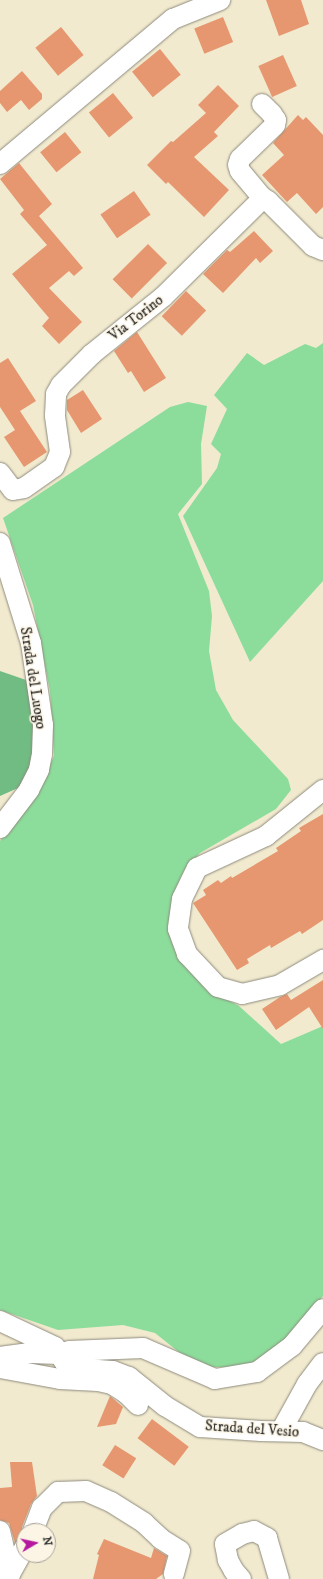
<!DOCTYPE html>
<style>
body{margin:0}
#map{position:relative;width:323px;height:1579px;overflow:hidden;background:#f1eacf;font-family:"IM FELL DW Pica",serif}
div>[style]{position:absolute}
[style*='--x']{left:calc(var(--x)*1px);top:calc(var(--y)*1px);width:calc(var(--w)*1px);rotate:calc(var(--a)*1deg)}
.green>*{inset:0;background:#8cdc9b}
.forest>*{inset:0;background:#71bc83}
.building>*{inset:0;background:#e69770;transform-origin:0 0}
.roads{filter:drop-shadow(0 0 1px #8e8a7d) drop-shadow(0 0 1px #8e8a7d)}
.minor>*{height:20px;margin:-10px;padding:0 10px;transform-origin:10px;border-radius:10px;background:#fff}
span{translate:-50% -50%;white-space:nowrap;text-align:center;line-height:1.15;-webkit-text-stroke:3px #fcf5e5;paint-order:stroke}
.street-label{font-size:15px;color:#2b2b2b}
.north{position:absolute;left:16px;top:1523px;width:40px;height:40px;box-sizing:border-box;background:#fcf5e5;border:1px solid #a8a49b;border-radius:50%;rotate:81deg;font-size:11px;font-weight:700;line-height:16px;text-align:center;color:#2b2b2b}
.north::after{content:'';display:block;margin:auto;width:14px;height:18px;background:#b5179e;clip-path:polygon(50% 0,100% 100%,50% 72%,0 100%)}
</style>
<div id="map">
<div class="green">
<i style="clip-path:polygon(323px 343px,323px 581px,250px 662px,183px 516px,217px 468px,221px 454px,211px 444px,227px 409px,214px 395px,247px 353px,264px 365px,305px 344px,316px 348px)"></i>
<i style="clip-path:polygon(188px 402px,207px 406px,201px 444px,202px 484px,178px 514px,209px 591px,212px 616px,209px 651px,216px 690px,233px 720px,288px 779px,291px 790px,276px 809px,200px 853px,184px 871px,174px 896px,180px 958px,204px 987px,239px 1006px,281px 1044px,323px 1026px,323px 1296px,284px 1345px,260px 1361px,237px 1367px,211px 1367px,185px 1357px,155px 1333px,123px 1325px,58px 1330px,0 1310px,0 841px,36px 794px,54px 756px,50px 691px,33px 605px,3px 518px,170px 407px)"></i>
</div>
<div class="forest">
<i style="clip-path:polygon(0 671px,26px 680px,37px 725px,27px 784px,0 796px)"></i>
</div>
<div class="building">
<i style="clip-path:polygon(266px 0,301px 0,309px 24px,279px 36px)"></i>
<i style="left:223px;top:17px;width:27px;height:31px;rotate:68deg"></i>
<i style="left:61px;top:27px;width:36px;height:33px;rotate:51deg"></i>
<i style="left:160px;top:49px;width:33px;height:36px;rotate:51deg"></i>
<i style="left:283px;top:55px;width:34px;height:27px;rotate:66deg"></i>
<i style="clip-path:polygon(22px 71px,42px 94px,42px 99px,29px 110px,21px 100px,7px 112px,0 103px,0 91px)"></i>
<i style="clip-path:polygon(218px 85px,239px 106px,214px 132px,218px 136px,194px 157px,229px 190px,204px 217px,168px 182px,166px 184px,147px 165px,171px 141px,173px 142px,206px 113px,198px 105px)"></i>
<i style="left:113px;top:93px;width:32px;height:31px;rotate:51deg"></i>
<i style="clip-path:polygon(298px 115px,303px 120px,306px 117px,323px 135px,323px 207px,316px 214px,297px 193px,287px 202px,262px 175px,284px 155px,273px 143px)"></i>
<i style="left:65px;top:132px;width:26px;height:32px;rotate:51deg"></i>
<i style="clip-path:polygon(19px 163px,52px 204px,39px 216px,83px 268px,74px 276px,69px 271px,49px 288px,82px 322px,59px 344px,42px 326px,49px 318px,12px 274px,47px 245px,20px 214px,24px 210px,0 179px)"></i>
<i style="left:134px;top:191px;width:29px;height:41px;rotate:55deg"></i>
<i style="clip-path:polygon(254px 231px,273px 251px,260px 263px,256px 258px,223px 293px,203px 274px,227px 250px,230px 252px)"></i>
<i style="left:148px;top:244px;width:27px;height:50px;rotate:45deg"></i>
<i style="left:186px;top:291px;width:28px;height:35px;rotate:44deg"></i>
<i style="clip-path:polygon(137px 332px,166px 378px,144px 392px,131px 371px,128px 373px,114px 351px)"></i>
<i style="clip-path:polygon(8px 358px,36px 401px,20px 411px,47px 452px,24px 467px,4px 437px,15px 430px,0 407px,0 363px)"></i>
<i style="clip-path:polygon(83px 390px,102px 419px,81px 433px,67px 410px,67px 400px)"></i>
<i style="clip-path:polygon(323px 814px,323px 920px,302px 934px,300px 931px,271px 948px,270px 945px,247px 959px,249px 963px,237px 970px,193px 903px,206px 895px,203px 890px,218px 880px,221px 883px,231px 876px,232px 878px,278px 851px,276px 848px,301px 831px,299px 828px)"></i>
<i style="clip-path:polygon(323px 980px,323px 1029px,309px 1007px,276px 1030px,262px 1009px,280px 997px,287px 994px,291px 1000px)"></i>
<i style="clip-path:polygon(110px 1396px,123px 1407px,116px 1424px,97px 1427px)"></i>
<i style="left:152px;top:1419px;width:46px;height:24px;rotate:37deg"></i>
<i style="left:115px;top:1445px;width:25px;height:24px;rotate:32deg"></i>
<i style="clip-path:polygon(10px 1462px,32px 1462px,37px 1496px,31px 1504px,22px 1527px,24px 1538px,15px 1543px,9px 1523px,0 1520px,0 1488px,12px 1487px)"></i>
<i style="clip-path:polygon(104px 1539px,151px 1558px,154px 1548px,167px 1556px,163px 1574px,156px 1579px,93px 1579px,99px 1555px,97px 1554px)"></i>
</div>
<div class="roads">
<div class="minor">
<i style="--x:262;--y:104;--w:14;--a:45"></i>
<i style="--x:272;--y:114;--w:7;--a:56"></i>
<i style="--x:276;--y:120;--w:5;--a:101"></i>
<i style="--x:275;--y:125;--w:49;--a:135.8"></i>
<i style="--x:240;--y:159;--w:6;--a:108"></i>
<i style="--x:238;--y:165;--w:6;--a:72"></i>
<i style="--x:240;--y:171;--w:35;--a:50"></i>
<i style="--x:0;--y:164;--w:226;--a:-40"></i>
<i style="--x:173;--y:19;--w:51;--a:-22"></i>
<i style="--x:0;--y:473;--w:21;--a:53"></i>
<i style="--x:13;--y:490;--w:11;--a:-10"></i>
<i style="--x:24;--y:488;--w:37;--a:-35"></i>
<i style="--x:54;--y:467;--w:16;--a:-68"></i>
<i style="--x:60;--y:452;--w:37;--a:-98"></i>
<i style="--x:55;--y:415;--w:21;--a:-87"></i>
<i style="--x:56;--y:394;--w:10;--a:-61"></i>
<i style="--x:61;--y:385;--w:44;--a:-45"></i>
<i style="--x:92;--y:354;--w:91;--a:-38.8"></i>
<i style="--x:163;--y:297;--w:141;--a:-44.7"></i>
<i style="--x:263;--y:198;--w:6;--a:31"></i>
<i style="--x:268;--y:201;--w:64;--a:45"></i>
<i style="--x:313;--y:246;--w:11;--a:22"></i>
<i style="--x:0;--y:543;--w:105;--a:72.8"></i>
<i style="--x:31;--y:643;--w:83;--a:81.7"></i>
<i style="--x:43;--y:725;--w:29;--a:92"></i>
<i style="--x:42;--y:754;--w:16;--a:101"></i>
<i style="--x:39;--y:770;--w:22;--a:117"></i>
<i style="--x:29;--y:790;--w:48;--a:127.3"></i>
<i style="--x:323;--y:790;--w:73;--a:141.1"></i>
<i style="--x:266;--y:836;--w:76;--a:155.1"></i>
<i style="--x:197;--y:868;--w:34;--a:116"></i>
<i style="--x:182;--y:899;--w:30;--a:98"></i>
<i style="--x:178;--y:929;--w:27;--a:70"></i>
<i style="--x:187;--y:954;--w:45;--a:46.8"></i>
<i style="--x:218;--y:987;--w:25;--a:16"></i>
<i style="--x:242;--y:994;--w:39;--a:-13"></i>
<i style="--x:280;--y:985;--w:50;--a:-30.2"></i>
<i style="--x:0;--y:1321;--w:61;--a:25.3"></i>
<i style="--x:55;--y:1347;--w:25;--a:58"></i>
<i style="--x:68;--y:1368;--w:45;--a:3.8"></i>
<i style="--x:113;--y:1371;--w:17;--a:21"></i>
<i style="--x:129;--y:1377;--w:46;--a:38.9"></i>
<i style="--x:165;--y:1406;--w:41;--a:31"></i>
<i style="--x:200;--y:1427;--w:61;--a:3.8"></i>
<i style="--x:261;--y:1431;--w:42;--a:1.4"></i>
<i style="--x:303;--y:1432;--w:22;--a:22"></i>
<i style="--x:0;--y:1357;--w:28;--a:-8"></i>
<i style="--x:28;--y:1353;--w:32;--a:2"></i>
<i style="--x:60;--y:1354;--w:9;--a:-18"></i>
<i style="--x:69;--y:1351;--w:74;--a:-2.3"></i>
<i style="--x:143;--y:1348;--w:78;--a:23.3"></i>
<i style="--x:215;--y:1379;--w:43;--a:-9.5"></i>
<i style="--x:257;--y:1372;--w:44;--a:-36.6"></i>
<i style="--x:292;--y:1346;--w:48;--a:-50"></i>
<i style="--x:0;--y:1368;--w:61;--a:10.4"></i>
<i style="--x:60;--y:1379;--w:38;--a:3"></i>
<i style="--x:98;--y:1381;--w:14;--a:12"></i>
<i style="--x:112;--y:1384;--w:17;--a:33"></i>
<i style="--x:126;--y:1393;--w:17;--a:45"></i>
<i style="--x:281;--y:1431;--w:54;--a:-61"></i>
<i style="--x:307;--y:1384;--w:26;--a:-53"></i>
<i style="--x:0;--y:1531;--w:44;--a:76.9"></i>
<i style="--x:10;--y:1574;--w:5;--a:101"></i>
<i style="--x:33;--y:1531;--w:25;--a:-69"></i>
<i style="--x:42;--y:1508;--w:23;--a:-45"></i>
<i style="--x:58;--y:1492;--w:28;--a:-2"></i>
<i style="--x:86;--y:1491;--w:27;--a:24"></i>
<i style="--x:111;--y:1502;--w:39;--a:32"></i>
<i style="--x:144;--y:1523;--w:23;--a:43"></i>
<i style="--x:161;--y:1539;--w:22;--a:32"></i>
<i style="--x:180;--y:1551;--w:24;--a:105"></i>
<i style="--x:10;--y:1574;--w:29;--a:-61"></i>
<i style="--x:241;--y:1579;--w:11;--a:-131"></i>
<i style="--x:234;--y:1571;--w:13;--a:-119"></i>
<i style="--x:228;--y:1560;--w:16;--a:-101"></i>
<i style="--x:225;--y:1544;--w:20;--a:-30"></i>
<i style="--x:242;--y:1534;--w:12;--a:-14"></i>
<i style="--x:254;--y:1531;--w:15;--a:28"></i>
<i style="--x:267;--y:1538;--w:43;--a:73.7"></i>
</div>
</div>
<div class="street-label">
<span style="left:136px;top:318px;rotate:-38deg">Via Torino</span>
<span style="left:33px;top:678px;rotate:81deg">Strada del Luogo</span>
<span style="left:252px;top:1429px;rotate:4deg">Strada del Vesio</span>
</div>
<div class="north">N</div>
</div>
